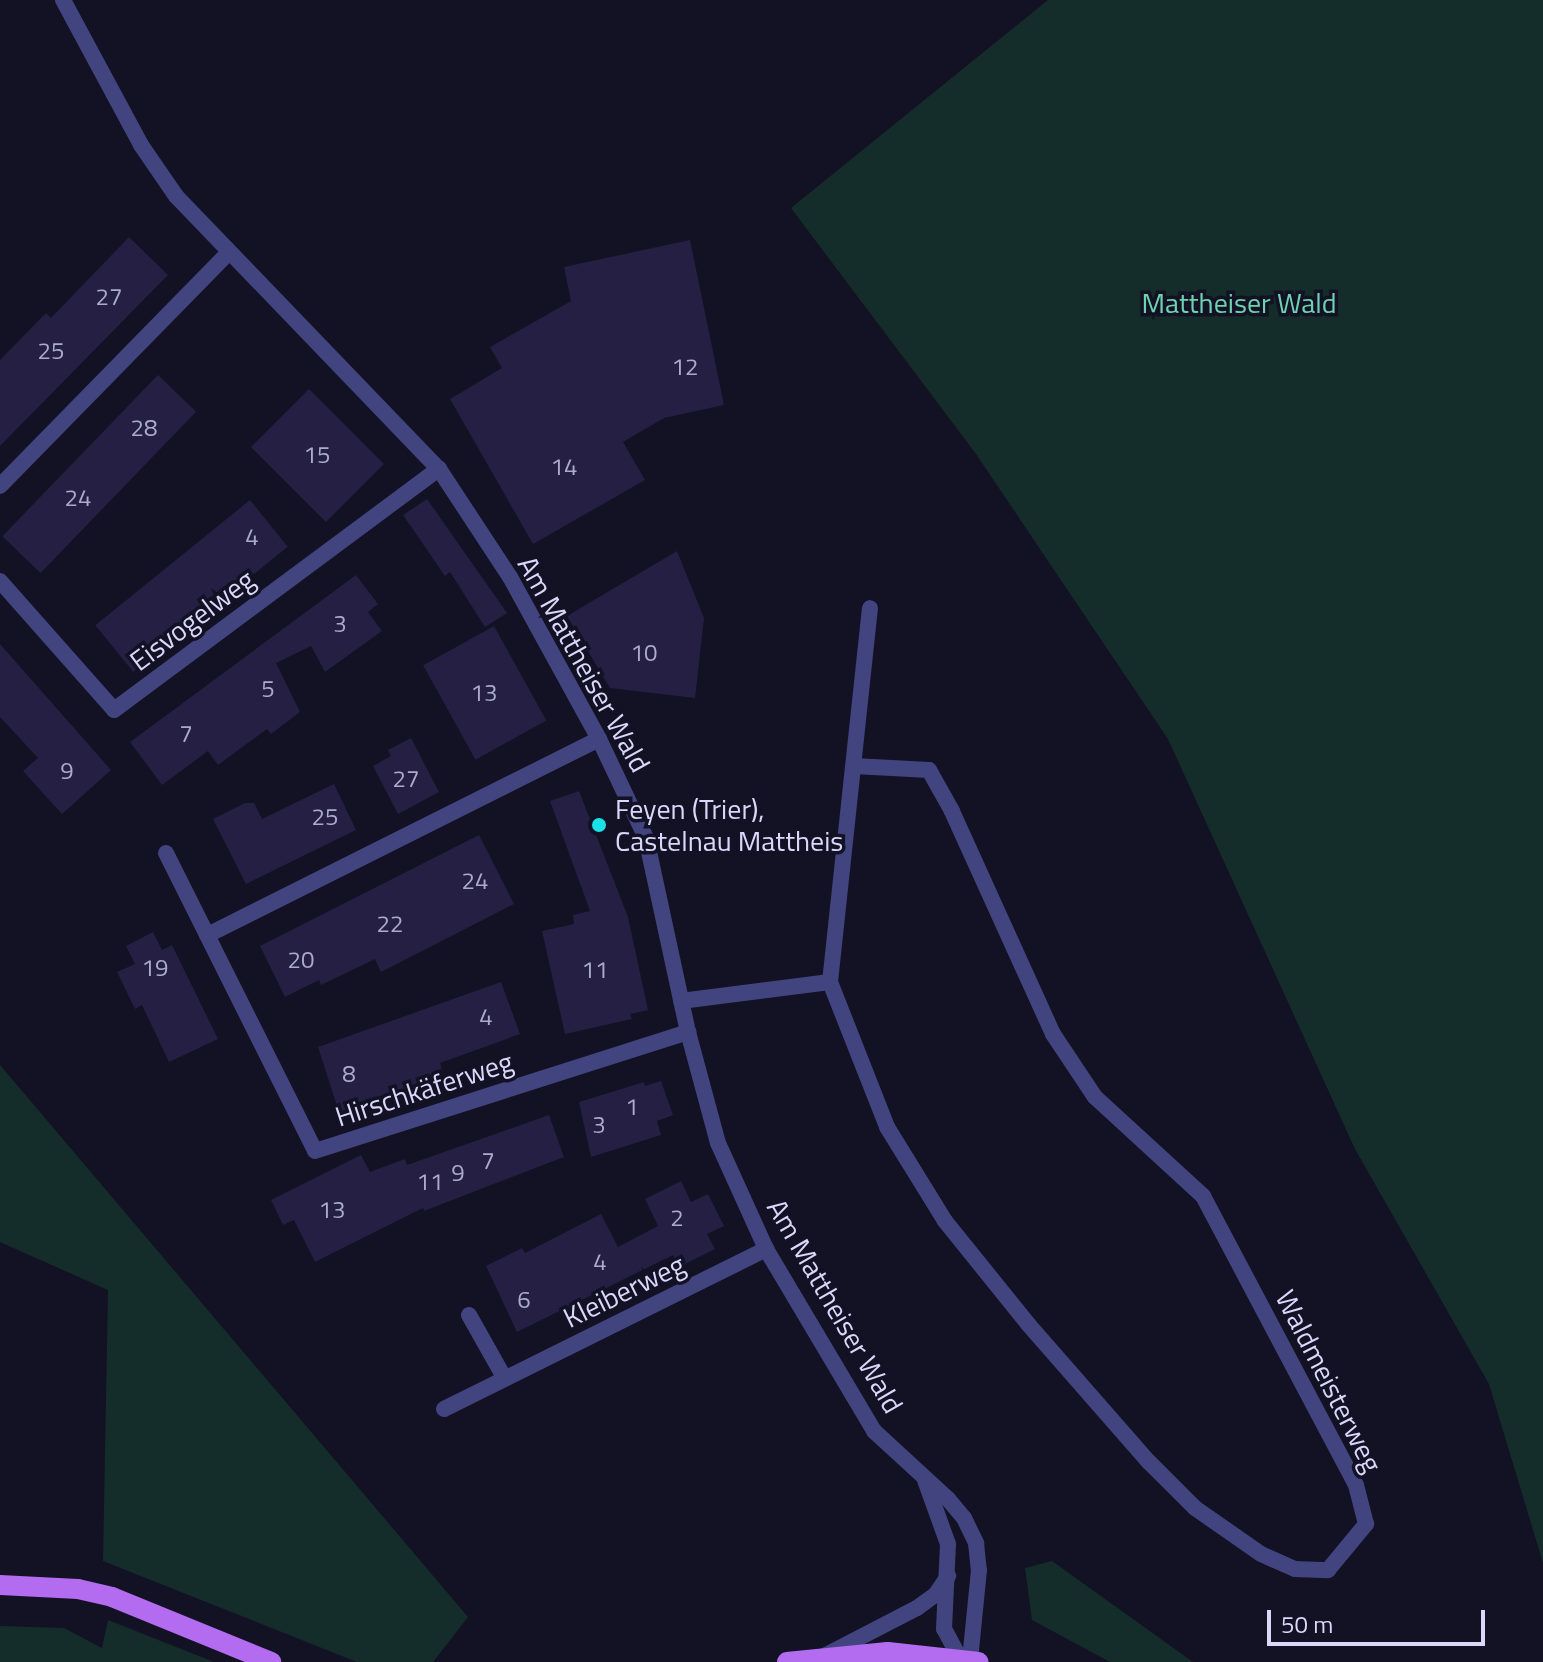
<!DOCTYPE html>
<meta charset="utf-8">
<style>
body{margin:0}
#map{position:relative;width:1543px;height:1662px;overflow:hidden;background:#131124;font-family:"Titillium Web",sans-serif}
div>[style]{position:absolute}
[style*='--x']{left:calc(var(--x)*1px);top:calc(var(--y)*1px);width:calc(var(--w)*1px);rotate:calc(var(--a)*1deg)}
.green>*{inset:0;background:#152d2a}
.building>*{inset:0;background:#241f43;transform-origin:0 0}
.minor>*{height:16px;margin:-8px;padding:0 8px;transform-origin:8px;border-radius:8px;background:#41447e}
.primary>*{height:20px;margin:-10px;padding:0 10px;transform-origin:10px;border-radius:10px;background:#b36bef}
.dots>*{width:22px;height:22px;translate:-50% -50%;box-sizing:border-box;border:4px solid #131124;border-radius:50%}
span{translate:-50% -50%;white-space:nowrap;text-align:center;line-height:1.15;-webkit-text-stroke:7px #131124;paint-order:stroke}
.number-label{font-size:24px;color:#acaacd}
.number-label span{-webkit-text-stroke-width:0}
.park-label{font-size:28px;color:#6cd3b1}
.street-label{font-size:28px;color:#d9d8fb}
.poi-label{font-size:28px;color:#d9d8fb}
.left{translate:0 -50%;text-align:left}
.scale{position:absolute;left:1267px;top:1610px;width:218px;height:36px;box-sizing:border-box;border:4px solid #d9d8fb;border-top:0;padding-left:10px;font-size:24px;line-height:28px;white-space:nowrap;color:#d9d8fb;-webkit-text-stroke:6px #131124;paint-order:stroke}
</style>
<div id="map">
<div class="green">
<i style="clip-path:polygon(1048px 0,1543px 0,1543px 1563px,1489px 1384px,1355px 1149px,1168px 739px,976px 454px,791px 208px)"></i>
<i style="clip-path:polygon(0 1065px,468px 1617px,433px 1662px,357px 1662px,103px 1561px,108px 1290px,0 1242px)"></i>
<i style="clip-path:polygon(1052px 1561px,1193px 1662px,1110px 1662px,1032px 1620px,1025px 1568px)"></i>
<i style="clip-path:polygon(108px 1620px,214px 1662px,0 1662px,0 1626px,64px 1628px,102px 1648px)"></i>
</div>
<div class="building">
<i style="clip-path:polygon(129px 237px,168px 275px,0 446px,0 360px,46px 313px,51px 318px)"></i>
<i style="clip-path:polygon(690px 240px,724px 405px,664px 418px,623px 442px,645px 480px,533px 544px,450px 399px,502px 368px,490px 347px,571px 301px,564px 267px)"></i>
<i style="left:158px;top:375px;width:53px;height:224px;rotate:44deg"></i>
<i style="left:309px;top:389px;width:106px;height:82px;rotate:45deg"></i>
<i style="clip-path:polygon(427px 499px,507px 613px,485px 627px,450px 572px,445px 576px,403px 515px)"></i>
<i style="left:250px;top:500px;width:60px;height:199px;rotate:51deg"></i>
<i style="clip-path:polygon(677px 551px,704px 618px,695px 698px,610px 688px,567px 616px)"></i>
<i style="clip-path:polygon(356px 575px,378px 604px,368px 612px,382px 631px,325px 672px,311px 646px,276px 663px,300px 712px,271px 734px,267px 729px,218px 765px,208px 751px,162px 785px,130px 742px)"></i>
<i style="left:494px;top:626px;width:108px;height:81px;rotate:61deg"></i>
<i style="clip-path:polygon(0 644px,111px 770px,62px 814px,23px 771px,38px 758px,0 717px)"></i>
<i style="clip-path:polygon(411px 738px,439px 792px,398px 814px,373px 766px,391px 756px,388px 750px)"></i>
<i style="clip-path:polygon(334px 784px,356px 830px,246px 884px,213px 819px,245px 803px,254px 803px,262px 819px)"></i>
<i style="clip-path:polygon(579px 791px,628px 917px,648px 1010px,630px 1014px,632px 1019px,565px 1034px,542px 931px,574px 924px,573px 915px,590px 911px,550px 801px)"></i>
<i style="clip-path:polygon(479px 835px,514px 904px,381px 972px,375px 959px,321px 985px,319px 980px,285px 997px,260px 946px)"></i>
<i style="clip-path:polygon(153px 932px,162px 950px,172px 945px,218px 1039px,169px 1062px,142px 1005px,135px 1009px,117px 972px,135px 964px,126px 946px)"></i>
<i style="clip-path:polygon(501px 982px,520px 1034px,440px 1063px,445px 1081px,409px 1092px,408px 1088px,339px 1112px,318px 1047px)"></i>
<i style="clip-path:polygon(661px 1081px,673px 1115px,657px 1121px,661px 1135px,591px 1157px,579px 1102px,644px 1082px,645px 1086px)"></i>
<i style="clip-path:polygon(549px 1115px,564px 1157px,424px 1211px,423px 1208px,315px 1262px,294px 1220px,283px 1225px,271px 1200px,361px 1155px,370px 1172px,405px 1159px,407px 1165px)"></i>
<i style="clip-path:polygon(681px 1181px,691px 1202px,708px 1194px,724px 1226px,707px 1234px,715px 1249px,679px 1267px,673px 1255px,517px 1332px,486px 1266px,522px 1248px,525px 1253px,601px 1214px,618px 1247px,658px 1226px,645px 1199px)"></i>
</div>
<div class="minor">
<i style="--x:63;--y:0;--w:165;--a:61.7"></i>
<i style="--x:141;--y:145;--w:62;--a:55.5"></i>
<i style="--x:176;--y:196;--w:379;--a:46.1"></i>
<i style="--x:439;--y:469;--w:129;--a:56.7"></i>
<i style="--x:510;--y:577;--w:185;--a:61.2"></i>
<i style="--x:599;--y:739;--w:110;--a:64.6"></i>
<i style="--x:646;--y:838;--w:198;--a:77.8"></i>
<i style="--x:688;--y:1032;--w:115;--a:74.9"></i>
<i style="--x:718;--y:1143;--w:116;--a:65.6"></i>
<i style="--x:766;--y:1249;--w:212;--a:59.3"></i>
<i style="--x:874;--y:1431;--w:100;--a:42.6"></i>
<i style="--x:948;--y:1499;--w:25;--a:50"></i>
<i style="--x:964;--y:1518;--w:28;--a:64"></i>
<i style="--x:976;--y:1543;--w:27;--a:84"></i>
<i style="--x:979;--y:1570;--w:90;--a:95.7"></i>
<i style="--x:970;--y:1660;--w:15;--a:-152"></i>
<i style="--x:957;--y:1653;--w:27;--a:-118"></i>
<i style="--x:944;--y:1629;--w:85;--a:-87.3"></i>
<i style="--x:948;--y:1544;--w:68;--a:-109.8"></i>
<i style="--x:0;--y:486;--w:327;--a:-45.6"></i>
<i style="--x:0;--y:581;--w:172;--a:48.5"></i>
<i style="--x:114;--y:710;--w:405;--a:-36.6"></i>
<i style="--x:599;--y:739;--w:438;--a:153.4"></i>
<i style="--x:207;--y:935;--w:241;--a:63.4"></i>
<i style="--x:315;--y:1151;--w:392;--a:-17.7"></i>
<i style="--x:166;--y:853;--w:92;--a:63.4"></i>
<i style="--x:830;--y:982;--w:376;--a:-83.9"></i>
<i style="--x:681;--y:1001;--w:150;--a:-7.3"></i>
<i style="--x:830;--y:982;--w:156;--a:68.5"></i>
<i style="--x:887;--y:1127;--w:110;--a:58.3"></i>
<i style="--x:945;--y:1221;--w:132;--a:51.1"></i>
<i style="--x:1028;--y:1324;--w:184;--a:48.8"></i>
<i style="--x:1149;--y:1462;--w:65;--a:45"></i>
<i style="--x:1195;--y:1508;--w:80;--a:34.9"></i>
<i style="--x:1261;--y:1554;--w:37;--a:24"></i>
<i style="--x:1295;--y:1569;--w:33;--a:2"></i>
<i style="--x:1328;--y:1570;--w:60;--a:-50.4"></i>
<i style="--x:1366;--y:1524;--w:40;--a:-104.4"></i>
<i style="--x:1356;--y:1485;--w:327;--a:-117.9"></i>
<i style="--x:1203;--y:1196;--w:147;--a:-137.5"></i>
<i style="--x:1095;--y:1097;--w:76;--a:-123.7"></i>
<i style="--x:1053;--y:1034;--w:245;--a:-114.4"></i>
<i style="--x:952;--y:811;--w:47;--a:-119.3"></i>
<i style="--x:929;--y:770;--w:75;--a:-176.9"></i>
<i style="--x:469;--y:1315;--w:73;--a:60.6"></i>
<i style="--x:444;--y:1409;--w:360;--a:-26.4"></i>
<i style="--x:822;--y:1657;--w:107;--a:-27.3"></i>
<i style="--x:917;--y:1608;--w:24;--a:-36"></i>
<i style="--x:936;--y:1594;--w:22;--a:-56"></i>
</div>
<div class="primary">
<i style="--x:0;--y:1585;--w:78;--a:2.9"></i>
<i style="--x:78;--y:1589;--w:35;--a:13"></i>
<i style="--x:112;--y:1597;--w:172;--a:22.2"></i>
<i style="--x:787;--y:1662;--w:101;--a:-5.7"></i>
<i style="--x:888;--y:1652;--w:91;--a:6.3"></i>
</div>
<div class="dots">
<i style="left:599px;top:825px;background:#19e2e6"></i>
</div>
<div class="number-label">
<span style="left:109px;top:297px">27</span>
<span style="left:51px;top:351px">25</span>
<span style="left:685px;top:367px">12</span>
<span style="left:144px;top:428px">28</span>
<span style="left:317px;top:455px">15</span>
<span style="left:564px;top:467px">14</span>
<span style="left:78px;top:498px">24</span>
<span style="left:252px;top:537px">4</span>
<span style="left:340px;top:624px">3</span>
<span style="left:644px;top:653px">10</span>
<span style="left:268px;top:689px">5</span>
<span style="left:484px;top:693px">13</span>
<span style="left:186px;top:734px">7</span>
<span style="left:67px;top:771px">9</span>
<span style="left:406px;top:779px">27</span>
<span style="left:325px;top:817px">25</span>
<span style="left:475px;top:881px">24</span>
<span style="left:390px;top:924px">22</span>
<span style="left:301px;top:960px">20</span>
<span style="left:155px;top:968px">19</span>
<span style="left:595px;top:970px">11</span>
<span style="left:486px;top:1017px">4</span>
<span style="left:349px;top:1074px">8</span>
<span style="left:632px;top:1107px">1</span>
<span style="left:599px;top:1125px">3</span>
<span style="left:488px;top:1161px">7</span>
<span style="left:458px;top:1173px">9</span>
<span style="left:430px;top:1182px">11</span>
<span style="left:332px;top:1210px">13</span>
<span style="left:677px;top:1218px">2</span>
<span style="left:600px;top:1262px">4</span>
<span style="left:524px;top:1300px">6</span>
</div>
<div class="park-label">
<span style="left:1239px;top:303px">Mattheiser Wald</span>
</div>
<div class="street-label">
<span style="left:192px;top:620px;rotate:-37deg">Eisvogelweg</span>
<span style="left:584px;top:664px;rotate:61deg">Am Mattheiser Wald</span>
<span style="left:424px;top:1089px;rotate:-18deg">Hirschkäferweg</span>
<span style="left:624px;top:1291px;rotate:-26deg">Kleiberweg</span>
<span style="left:835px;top:1306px;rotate:60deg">Am Mattheiser Wald</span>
<span style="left:1329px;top:1381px;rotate:63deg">Waldmeisterweg</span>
</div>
<div class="poi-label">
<span class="left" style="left:615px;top:825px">Feyen (Trier),<br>Castelnau Mattheis</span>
</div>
<div class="scale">50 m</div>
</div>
